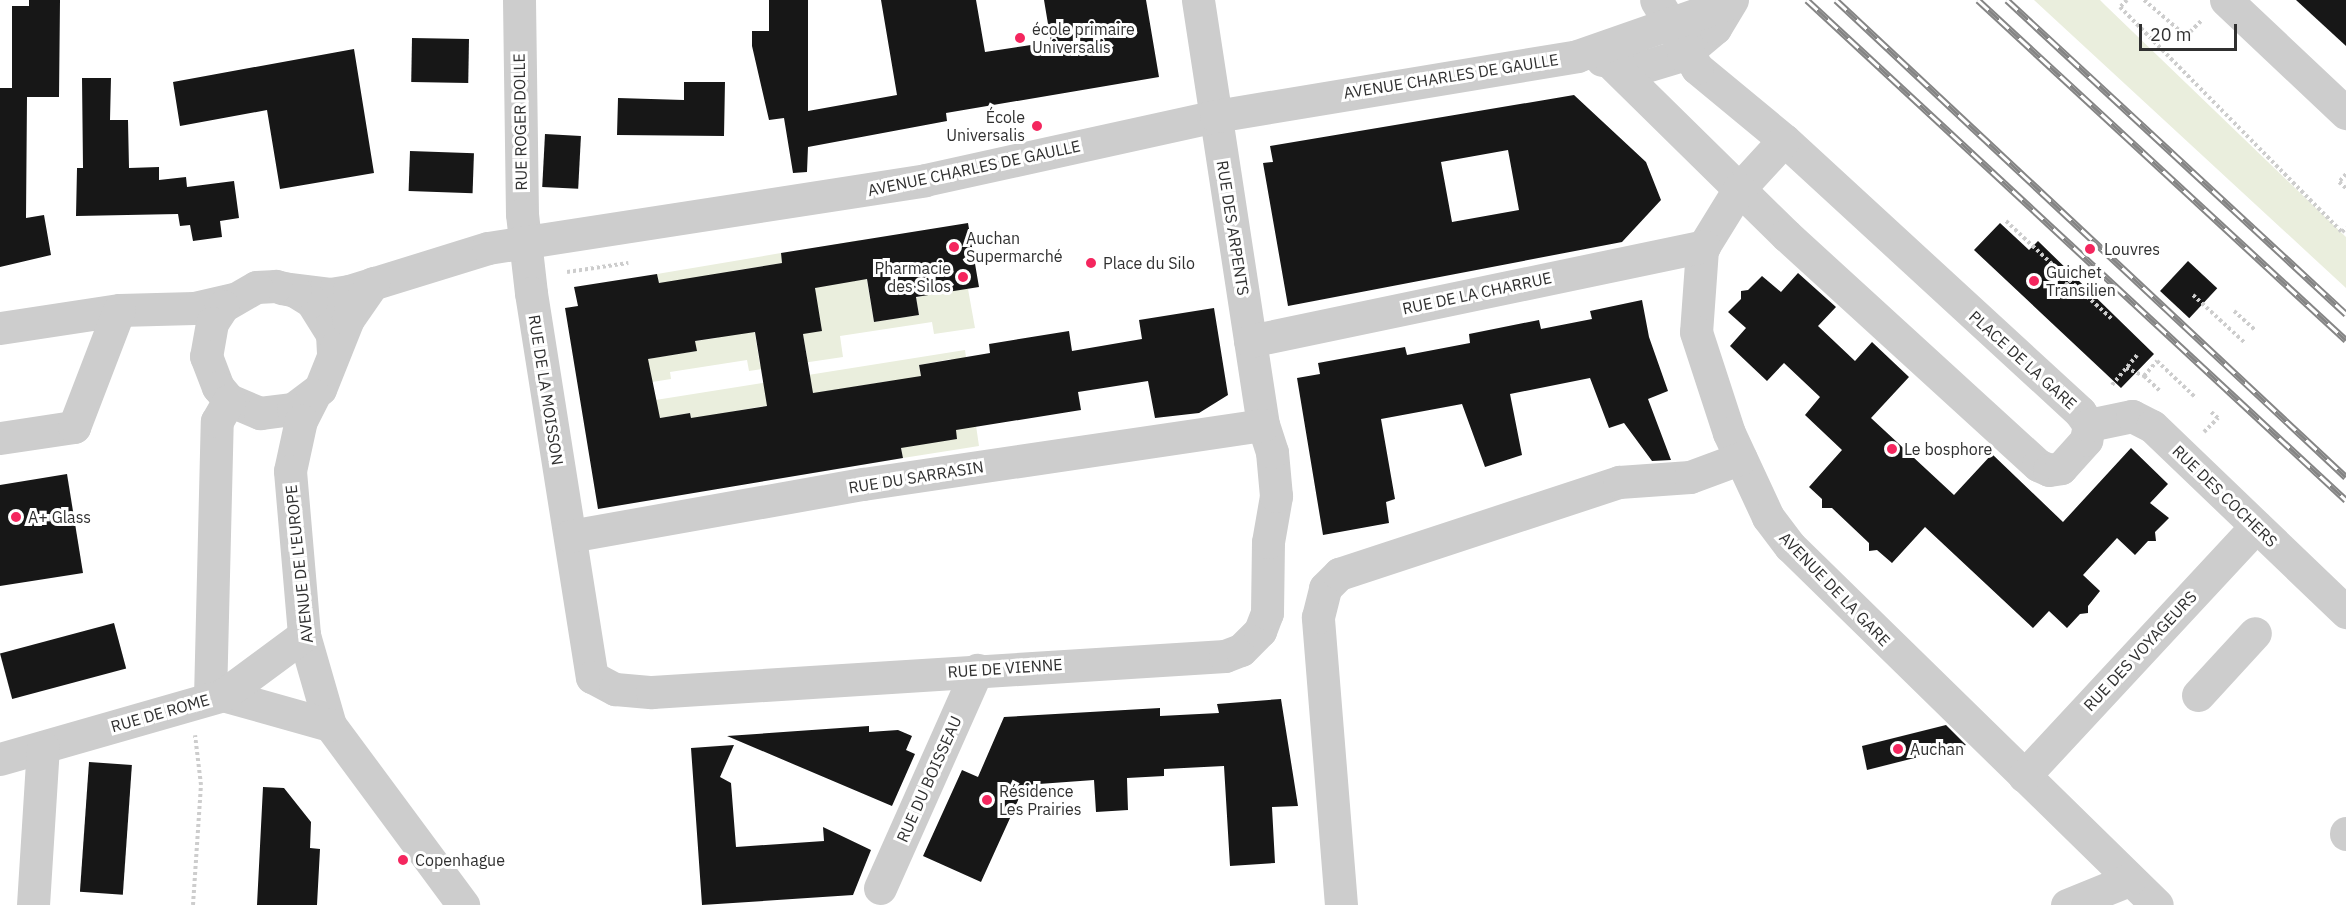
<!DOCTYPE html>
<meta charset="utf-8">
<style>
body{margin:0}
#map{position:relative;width:2346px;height:905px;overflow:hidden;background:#fff;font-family:"IBM Plex Sans",sans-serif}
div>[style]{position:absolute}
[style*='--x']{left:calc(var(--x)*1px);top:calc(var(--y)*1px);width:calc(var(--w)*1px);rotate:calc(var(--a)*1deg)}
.green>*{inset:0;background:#eaeedd}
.building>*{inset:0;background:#171717;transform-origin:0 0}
.path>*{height:4px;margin-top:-2px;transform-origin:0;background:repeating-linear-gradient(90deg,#cdcdcd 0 3px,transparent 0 6px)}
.minor>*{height:33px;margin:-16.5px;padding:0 16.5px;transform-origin:16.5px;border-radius:16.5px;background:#cdcdcd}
.rail>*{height:7px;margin-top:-3.5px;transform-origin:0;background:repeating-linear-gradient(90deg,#fff 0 14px,#858585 0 28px);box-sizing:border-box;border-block:2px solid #858585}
.dots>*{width:16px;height:16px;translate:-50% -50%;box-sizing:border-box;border:3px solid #fff;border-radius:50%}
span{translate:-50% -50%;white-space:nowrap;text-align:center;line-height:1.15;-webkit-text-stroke:6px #fff;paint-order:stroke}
.poi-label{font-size:16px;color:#303030}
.left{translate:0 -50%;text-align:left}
.right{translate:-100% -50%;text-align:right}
.street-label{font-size:16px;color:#303030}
.scale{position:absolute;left:2139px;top:24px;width:98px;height:27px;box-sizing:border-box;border:3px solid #303030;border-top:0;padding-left:8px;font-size:18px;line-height:21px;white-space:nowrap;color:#303030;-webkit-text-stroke:4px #fff;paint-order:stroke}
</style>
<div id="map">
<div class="green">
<i style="clip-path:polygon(2034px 0,2100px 0,2106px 6px,2346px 237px,2346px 288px)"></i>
<i style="clip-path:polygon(860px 240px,874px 322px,919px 315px,916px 298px,922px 296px,921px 287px,968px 289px,975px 328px,934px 334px,932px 322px,840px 336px,843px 357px,749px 371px,747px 360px,670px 372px,671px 379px,595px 391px,611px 365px,696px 351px,695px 341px,718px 338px,711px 301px,659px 283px,657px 274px,781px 253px,782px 263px,732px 271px,749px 298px,760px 365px,807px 357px,803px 334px,827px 246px)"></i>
<i style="clip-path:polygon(965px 350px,979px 446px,903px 458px,901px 448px,953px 373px,951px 359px,919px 365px,923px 387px,890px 381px,798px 396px,783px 379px)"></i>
<i style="clip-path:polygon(768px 382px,770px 405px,725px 413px,692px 425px,690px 413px,660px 418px,643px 402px)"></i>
</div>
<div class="building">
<i style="clip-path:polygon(29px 0,60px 0,59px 97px,27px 97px,26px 218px,44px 215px,51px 255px,0 267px,0 88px,12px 88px,12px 6px,29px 6px)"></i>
<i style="clip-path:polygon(769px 0,808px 0,808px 111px,897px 95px,881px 0,976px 0,985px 52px,1051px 42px,1044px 0,1146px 0,1159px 77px,946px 113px,947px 121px,808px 147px,807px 172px,793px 173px,784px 118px,769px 120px,752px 46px,752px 31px,769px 31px)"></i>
<i style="clip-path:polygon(2296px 0,2346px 0,2346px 46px)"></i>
<i style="left:412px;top:38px;width:57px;height:44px;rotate:1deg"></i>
<i style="clip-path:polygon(354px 49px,374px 173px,280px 189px,267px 110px,180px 126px,173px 82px)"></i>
<i style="clip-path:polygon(82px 78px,111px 78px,110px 120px,128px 120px,129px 168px,159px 167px,159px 180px,186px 177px,187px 187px,234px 181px,239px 218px,220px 221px,222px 237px,193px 241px,190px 225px,180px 226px,178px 214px,76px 216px,77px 168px,83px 168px)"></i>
<i style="clip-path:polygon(684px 82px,725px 82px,724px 136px,617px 135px,618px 98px,684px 100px)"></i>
<i style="clip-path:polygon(evenodd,1574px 95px,1646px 162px,1661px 200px,1622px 242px,1288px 306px,1263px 163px,1273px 162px,1270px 146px,1574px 95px,1508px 150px,1519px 210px,1452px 222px,1441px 162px,1508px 150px)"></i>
<i style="left:545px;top:134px;width:36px;height:53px;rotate:3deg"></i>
<i style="left:410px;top:151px;width:64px;height:40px;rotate:2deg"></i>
<i style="clip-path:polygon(evenodd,968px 223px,979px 287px,916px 297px,919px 315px,874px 322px,867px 279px,815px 288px,822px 331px,803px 334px,813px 393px,921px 376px,919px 365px,990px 353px,989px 344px,1069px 331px,1072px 351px,1142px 339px,1139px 320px,1214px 308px,1228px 395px,1199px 413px,1155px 418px,1148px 381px,1078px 392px,1081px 410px,956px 430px,957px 439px,901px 448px,903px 458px,598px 509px,565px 308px,578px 306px,574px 287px,657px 274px,659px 283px,782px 263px,781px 253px,968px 223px,755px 332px,767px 406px,691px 418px,690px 413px,660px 418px,648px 359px,697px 351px,695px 341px,755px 332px)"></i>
<i style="clip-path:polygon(2000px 223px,2029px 250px,2038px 241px,2154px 354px,2121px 388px,1974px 250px)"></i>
<i style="left:2188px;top:261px;width:40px;height:41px;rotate:43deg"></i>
<i style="clip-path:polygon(1798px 273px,1836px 307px,1818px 326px,1855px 361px,1872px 342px,1909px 377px,1871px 418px,1954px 495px,1992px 454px,2063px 522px,2131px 448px,2168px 484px,2150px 503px,2169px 518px,2155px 532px,2156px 541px,2148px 541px,2135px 555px,2117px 538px,2083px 575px,2100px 591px,2088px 606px,2088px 613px,2080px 614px,2067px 628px,2049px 611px,2033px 628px,1925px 527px,1892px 563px,1877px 550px,1869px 551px,1869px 543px,1832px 508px,1822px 508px,1822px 499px,1809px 487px,1842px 450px,1805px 415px,1820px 397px,1784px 363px,1767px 381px,1730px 346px,1746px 328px,1728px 312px,1741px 299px,1741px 291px,1748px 290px,1762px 276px,1781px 292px)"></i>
<i style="clip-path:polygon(1642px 300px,1649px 337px,1668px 391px,1648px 399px,1671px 460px,1652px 461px,1624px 423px,1609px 428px,1590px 378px,1510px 394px,1522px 455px,1485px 467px,1462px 404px,1381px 419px,1395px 499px,1386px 502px,1389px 523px,1323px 535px,1297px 378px,1320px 374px,1318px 363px,1405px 347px,1407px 355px,1470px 343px,1469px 334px,1539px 320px,1541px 329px,1592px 319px,1590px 311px)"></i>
<i style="clip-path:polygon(67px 474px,83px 573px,0 586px,0 485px)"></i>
<i style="left:114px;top:623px;width:47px;height:118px;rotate:75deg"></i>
<i style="clip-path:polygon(1281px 699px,1298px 806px,1272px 807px,1275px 863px,1230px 866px,1224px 766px,1164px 769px,1164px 776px,1127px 778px,1128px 810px,1096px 812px,1094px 780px,1025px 785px,981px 882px,923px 856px,962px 770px,978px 777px,1004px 717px,1160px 708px,1160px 716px,1219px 713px,1217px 704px)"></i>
<i style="clip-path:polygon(1946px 725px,1966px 745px,1867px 770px,1862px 746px)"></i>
<i style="clip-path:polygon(869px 726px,869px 732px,898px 730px,912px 736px,906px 750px,915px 754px,892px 806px,727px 736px)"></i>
<i style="clip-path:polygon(734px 745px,720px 777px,731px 783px,736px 847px,824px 841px,823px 827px,871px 850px,853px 895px,702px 905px,691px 748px)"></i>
<i style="left:89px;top:762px;width:43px;height:130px;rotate:4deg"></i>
<i style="clip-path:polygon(263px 787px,284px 788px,311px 822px,310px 848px,320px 849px,317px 905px,257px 905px)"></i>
</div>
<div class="path">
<i style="--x:2127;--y:0;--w:10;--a:135"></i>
<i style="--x:2120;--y:7;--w:316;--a:45.4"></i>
<i style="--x:2342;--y:232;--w:6;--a:-45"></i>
<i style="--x:2144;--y:0;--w:55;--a:40.6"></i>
<i style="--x:2186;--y:36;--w:23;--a:-45"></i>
<i style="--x:2346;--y:174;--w:11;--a:131"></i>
<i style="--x:2339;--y:182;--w:9;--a:41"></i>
<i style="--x:2006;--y:221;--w:86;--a:43.1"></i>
<i style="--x:567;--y:272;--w:62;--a:-8.4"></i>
<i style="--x:2066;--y:285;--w:6;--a:-59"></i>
<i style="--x:2069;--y:280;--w:58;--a:42.2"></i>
<i style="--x:2193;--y:295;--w:71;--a:42.7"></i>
<i style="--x:2234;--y:311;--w:28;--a:42"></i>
<i style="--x:2126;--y:368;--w:20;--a:24"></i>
<i style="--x:2144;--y:376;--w:22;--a:43"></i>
<i style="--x:2144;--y:376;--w:20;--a:-49"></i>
<i style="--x:2157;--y:361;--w:54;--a:43.5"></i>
<i style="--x:2112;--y:385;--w:39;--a:-50"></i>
<i style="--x:2204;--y:432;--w:20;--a:-45"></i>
<i style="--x:2218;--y:418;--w:11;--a:-139"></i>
<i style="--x:193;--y:905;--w:120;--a:-86.2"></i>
<i style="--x:201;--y:785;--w:50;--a:-96.8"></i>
</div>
<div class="minor">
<i style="--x:519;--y:0;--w:214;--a:89.2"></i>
<i style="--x:522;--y:214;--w:80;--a:83.5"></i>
<i style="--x:531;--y:293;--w:389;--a:81"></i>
<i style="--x:592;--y:677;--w:26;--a:28"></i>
<i style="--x:615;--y:689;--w:37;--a:5"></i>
<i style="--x:652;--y:692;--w:574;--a:-3.6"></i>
<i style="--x:1225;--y:656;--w:17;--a:-21"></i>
<i style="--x:1241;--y:650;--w:27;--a:-45"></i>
<i style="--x:1260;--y:631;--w:19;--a:-69"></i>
<i style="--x:1267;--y:613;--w:71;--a:-89.2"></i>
<i style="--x:1268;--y:542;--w:47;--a:-80.1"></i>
<i style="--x:1276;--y:496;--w:44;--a:-95.2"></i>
<i style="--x:1272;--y:452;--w:28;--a:-108"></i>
<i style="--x:1263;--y:425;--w:430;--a:-98.7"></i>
<i style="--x:2226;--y:0;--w:165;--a:43.3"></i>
<i style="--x:1602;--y:60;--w:44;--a:7.8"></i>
<i style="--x:1646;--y:66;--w:39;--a:-17"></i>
<i style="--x:1683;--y:55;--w:42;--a:-40.2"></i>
<i style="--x:1715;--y:28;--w:33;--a:-59"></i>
<i style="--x:1610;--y:62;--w:247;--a:44.5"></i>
<i style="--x:1786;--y:235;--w:341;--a:42.4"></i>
<i style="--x:2038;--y:465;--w:12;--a:24"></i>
<i style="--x:2049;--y:470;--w:12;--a:-9"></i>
<i style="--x:2061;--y:468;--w:38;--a:-48"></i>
<i style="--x:2086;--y:440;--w:15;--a:-79"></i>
<i style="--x:2089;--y:425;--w:16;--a:-125"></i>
<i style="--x:2080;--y:412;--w:402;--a:-137.4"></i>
<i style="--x:1784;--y:140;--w:113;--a:-140.4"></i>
<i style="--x:1697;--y:68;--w:79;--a:-121.1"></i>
<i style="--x:1784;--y:140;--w:67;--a:132.6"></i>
<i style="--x:1739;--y:189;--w:70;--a:121.7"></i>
<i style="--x:1702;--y:249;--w:83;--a:94.1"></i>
<i style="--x:1696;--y:332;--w:106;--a:71.9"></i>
<i style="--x:1729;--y:433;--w:93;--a:65.1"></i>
<i style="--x:1768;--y:517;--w:36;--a:53"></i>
<i style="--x:1790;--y:546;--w:513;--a:44.37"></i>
<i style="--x:281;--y:288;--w:49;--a:7"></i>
<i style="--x:330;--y:294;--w:19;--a:-9"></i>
<i style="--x:349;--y:291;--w:145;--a:-17.2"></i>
<i style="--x:488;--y:248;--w:442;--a:-8.8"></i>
<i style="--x:925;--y:180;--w:298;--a:-12.4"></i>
<i style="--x:1216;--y:116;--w:366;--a:-9.4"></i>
<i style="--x:1577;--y:56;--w:161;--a:-19.2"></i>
<i style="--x:0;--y:328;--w:120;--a:-8.6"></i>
<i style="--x:119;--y:310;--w:75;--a:-1.5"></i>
<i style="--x:194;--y:308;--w:40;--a:-13"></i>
<i style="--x:1250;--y:341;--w:464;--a:-11.8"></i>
<i style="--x:333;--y:353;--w:19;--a:-93"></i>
<i style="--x:332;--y:334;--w:39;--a:-122"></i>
<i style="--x:311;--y:301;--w:19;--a:-148"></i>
<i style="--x:295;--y:291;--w:20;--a:-165"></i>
<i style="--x:276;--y:286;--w:20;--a:177"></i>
<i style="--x:256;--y:287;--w:38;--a:150"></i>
<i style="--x:223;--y:306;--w:20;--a:123"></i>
<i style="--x:212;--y:323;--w:34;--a:100"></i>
<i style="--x:206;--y:356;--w:33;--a:69"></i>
<i style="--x:218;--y:387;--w:17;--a:50"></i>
<i style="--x:229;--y:400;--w:34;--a:23"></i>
<i style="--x:260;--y:413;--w:33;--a:-7"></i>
<i style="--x:293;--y:409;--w:34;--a:-37"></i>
<i style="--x:320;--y:389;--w:75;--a:-68.2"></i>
<i style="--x:348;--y:319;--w:44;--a:-55.2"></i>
<i style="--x:314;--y:395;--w:28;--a:117"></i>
<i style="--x:301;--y:420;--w:52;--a:102.2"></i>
<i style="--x:290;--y:471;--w:165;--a:85.1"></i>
<i style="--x:304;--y:635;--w:94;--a:73.9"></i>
<i style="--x:330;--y:725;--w:224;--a:53.5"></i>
<i style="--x:2089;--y:425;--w:44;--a:-11.8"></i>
<i style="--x:2132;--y:416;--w:22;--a:27"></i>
<i style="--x:2152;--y:426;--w:269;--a:43.8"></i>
<i style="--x:0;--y:438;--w:75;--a:-8.5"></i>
<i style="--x:74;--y:427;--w:125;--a:-69"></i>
<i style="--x:570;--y:536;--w:298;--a:-10.1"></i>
<i style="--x:863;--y:484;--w:404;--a:-8.4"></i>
<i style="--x:223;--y:695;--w:111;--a:15.7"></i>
<i style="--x:2198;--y:695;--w:84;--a:-47.4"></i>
<i style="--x:210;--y:698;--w:277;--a:-88.6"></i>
<i style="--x:217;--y:421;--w:24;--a:-60"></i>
<i style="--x:0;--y:759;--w:232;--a:-16"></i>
<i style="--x:223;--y:695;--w:101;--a:-36.5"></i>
<i style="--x:2024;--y:776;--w:341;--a:-47.1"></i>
<i style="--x:2346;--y:834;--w:1;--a:-90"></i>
<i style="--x:880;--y:888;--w:239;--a:-66"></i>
<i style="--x:33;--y:905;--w:158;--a:-86.4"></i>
<i style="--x:1341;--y:905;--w:289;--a:-94.6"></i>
<i style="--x:1318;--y:617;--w:30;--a:-76"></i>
<i style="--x:1325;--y:588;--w:20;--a:-45"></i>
<i style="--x:1339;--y:574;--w:295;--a:-18.2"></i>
<i style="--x:1619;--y:482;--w:71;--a:-4"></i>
<i style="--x:1690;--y:477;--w:54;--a:-20.4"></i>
<i style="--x:2067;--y:905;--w:67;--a:-22"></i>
</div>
<div class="rail">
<i style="--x:1807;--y:0;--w:735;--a:42.85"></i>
<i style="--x:1836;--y:0;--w:698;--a:43.09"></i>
<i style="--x:1978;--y:0;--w:501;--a:42.74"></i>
<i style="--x:2007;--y:0;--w:462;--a:42.8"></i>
</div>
<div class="dots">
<i style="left:1020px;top:38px;background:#f4265e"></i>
<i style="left:1037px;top:126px;background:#f4265e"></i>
<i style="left:954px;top:247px;background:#f4265e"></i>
<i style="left:2090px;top:249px;background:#f4265e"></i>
<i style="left:1091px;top:263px;background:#f4265e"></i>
<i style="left:963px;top:277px;background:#f4265e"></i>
<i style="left:2034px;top:281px;background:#f4265e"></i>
<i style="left:1892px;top:449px;background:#f4265e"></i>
<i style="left:16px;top:517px;background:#f4265e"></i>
<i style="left:1898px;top:749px;background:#f4265e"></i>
<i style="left:987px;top:800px;background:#f4265e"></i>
<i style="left:403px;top:860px;background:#f4265e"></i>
</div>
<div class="poi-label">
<span class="left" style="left:1032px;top:38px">école primaire<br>Universalis</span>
<span class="right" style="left:1025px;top:126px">École<br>Universalis</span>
<span class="left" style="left:966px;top:247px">Auchan<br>Supermarché</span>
<span class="left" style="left:2104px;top:249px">Louvres</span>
<span class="left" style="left:1103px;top:263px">Place du Silo</span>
<span class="right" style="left:951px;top:277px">Pharmacie<br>des Silos</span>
<span class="left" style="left:2046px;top:281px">Guichet<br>Transilien</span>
<span class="left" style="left:1904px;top:449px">Le bosphore</span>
<span class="left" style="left:28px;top:517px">A+ Glass</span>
<span class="left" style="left:1910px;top:749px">Auchan</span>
<span class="left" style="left:999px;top:800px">Résidence<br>Les Prairies</span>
<span class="left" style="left:415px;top:860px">Copenhague</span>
</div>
<div class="street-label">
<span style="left:1451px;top:76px;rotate:-9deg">AVENUE CHARLES DE GAULLE</span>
<span style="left:520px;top:122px;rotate:-91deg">RUE ROGER DOLLE</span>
<span style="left:974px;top:168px;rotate:-12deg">AVENUE CHARLES DE GAULLE</span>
<span style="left:1233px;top:228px;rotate:81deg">RUE DES ARPENTS</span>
<span style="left:1477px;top:293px;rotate:-12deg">RUE DE LA CHARRUE</span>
<span style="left:2023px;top:360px;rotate:42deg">PLACE DE LA GARE</span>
<span style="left:546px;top:390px;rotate:81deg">RUE DE LA MOISSON</span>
<span style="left:916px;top:477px;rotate:-9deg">RUE DU SARRASIN</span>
<span style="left:2225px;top:496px;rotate:44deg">RUE DES COCHERS</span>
<span style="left:299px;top:564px;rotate:-96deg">AVENUE DE L'EUROPE</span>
<span style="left:1835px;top:589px;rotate:46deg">AVENUE DE LA GARE</span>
<span style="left:2140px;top:651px;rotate:-47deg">RUE DES VOYAGEURS</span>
<span style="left:1005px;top:668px;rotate:-4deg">RUE DE VIENNE</span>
<span style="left:160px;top:713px;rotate:-16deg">RUE DE ROME</span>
<span style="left:929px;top:779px;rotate:-66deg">RUE DU BOISSEAU</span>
</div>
<div class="scale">20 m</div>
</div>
